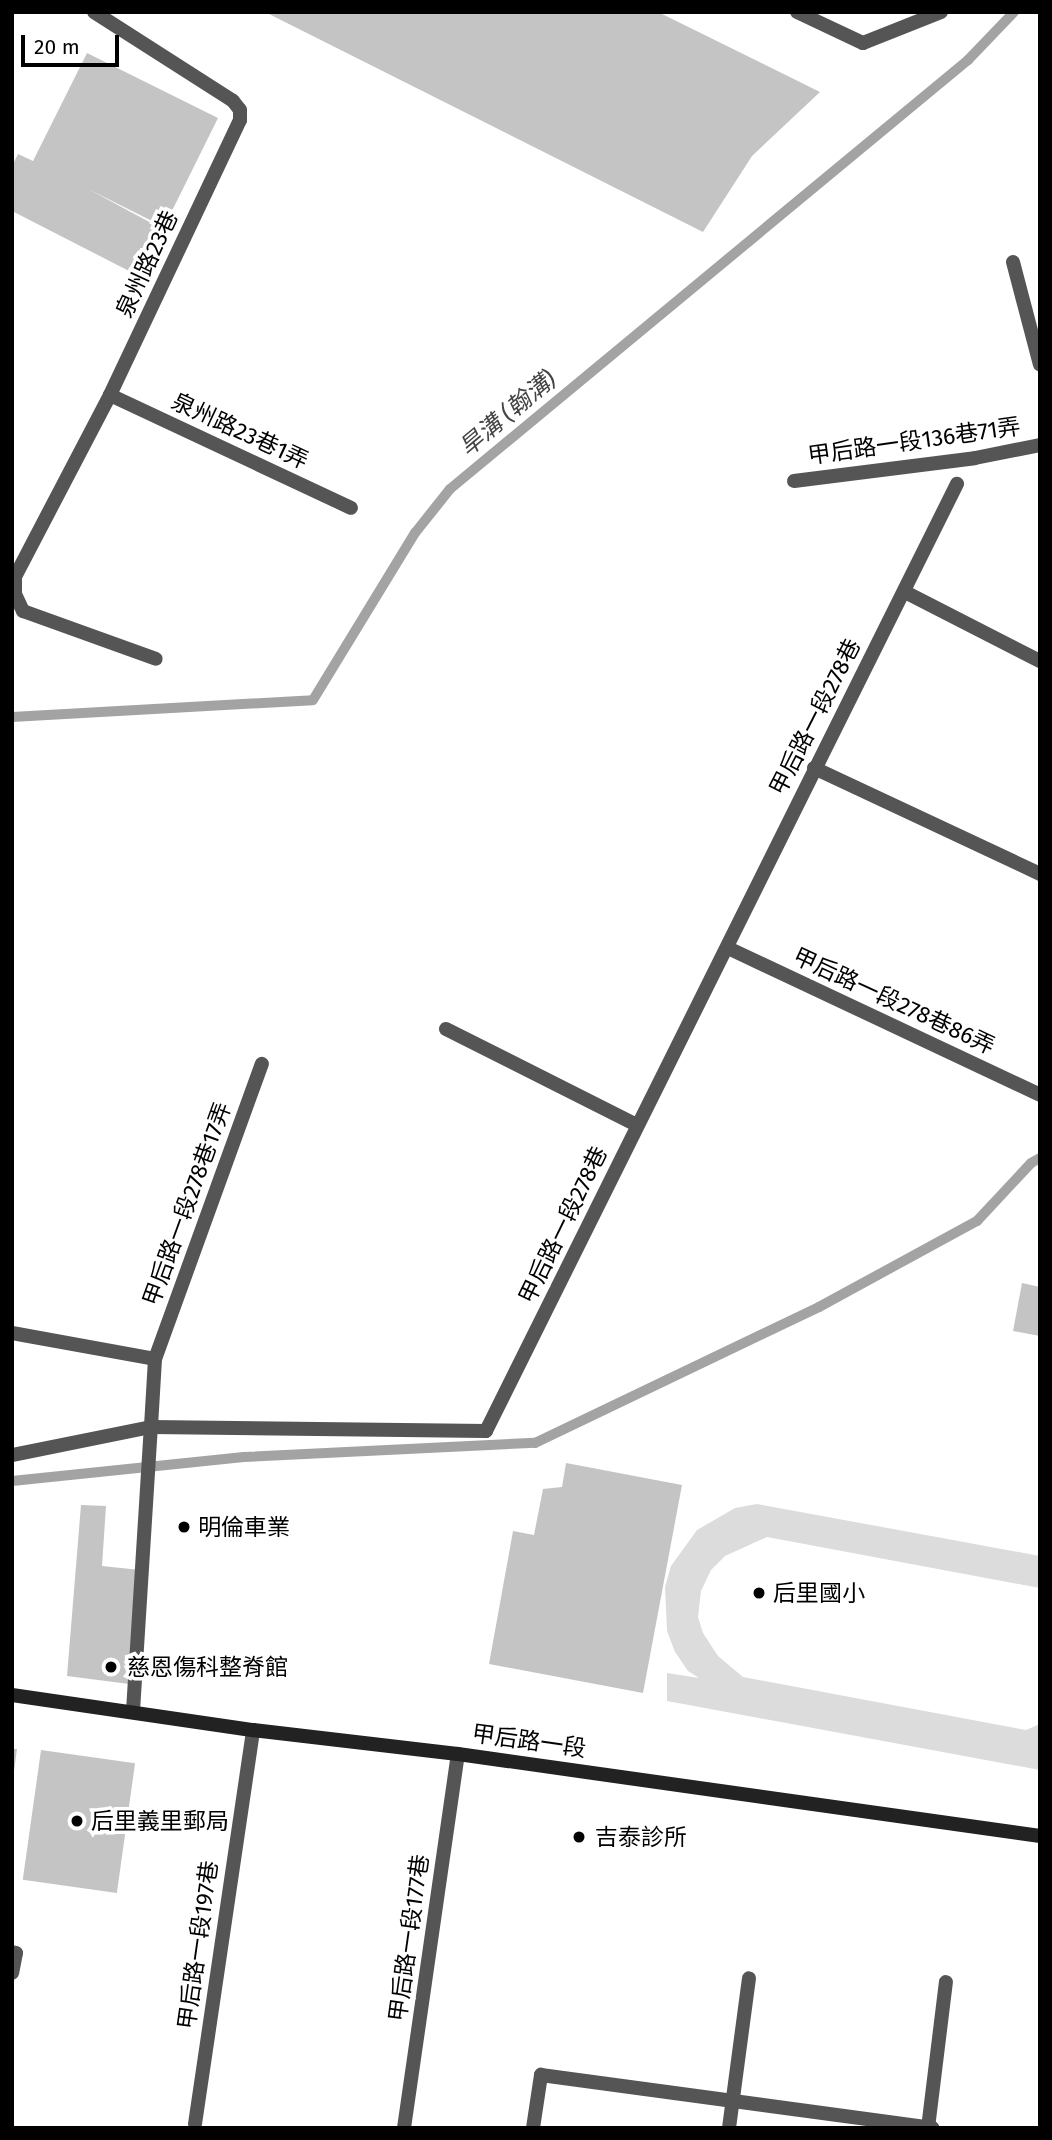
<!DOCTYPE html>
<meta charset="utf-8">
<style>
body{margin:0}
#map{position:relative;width:1052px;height:2140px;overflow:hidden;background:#fff;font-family:"Fira Sans","Noto Sans TC",sans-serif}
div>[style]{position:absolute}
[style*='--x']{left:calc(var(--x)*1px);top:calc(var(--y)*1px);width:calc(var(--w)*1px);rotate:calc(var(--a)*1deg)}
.green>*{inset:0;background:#dcdcdc}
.stream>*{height:10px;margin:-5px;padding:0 5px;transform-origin:5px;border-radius:5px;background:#a3a3a3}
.building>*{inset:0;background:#c4c4c4;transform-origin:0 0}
.service>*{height:14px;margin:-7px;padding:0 7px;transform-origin:7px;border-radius:7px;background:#555}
.secondary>*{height:14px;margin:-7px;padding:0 7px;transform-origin:7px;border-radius:7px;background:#222}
.dots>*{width:19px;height:19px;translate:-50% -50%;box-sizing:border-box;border:4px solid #fff;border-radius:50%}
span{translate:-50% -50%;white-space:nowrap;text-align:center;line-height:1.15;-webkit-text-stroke:7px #fff;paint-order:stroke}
.street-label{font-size:23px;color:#000}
.poi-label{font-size:23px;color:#000}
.left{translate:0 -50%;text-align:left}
.water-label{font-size:24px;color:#444;font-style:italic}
.frame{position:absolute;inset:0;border:14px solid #000;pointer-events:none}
.scale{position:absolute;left:21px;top:35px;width:98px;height:32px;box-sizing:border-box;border:4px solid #000;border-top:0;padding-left:9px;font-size:21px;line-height:24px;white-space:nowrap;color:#000;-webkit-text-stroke:5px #fff;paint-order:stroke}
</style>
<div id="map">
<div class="green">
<i style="clip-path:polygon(757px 1504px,1040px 1556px,1040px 1588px,767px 1537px,725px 1556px,711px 1570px,701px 1591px,698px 1617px,703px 1633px,718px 1656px,743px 1677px,1026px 1730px,1040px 1724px,1040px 1770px,667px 1701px,667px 1673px,699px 1678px,688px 1671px,675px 1652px,667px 1631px,665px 1587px,671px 1566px,697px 1530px,735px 1508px)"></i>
</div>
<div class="stream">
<i style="--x:12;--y:717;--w:301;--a:-3.2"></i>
<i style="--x:313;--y:700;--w:196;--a:-58.6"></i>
<i style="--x:415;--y:533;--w:56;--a:-51.5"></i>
<i style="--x:450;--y:489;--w:673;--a:-39.63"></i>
<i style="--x:968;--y:60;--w:66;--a:-46.2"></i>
<i style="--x:12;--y:1481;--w:233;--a:-5.9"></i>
<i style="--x:244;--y:1457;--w:291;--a:-2.8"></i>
<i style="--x:535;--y:1443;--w:315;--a:-25.6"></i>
<i style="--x:819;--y:1307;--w:180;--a:-28.6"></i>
<i style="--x:977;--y:1221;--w:79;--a:-47"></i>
<i style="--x:1031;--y:1163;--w:10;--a:-29"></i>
</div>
<div class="building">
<i style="clip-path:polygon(265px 12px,658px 12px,820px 92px,752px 156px,703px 232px)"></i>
<i style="clip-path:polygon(87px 53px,218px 118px,164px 227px,88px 189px,155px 225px,131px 272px,12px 211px,12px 166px,18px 154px,33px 161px)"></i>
<i style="clip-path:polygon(1022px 1283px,1040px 1287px,1040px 1336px,1013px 1331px)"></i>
<i style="clip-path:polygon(566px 1463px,682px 1485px,643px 1693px,489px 1664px,513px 1531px,534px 1535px,543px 1489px,562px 1487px)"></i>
<i style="clip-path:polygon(81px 1505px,106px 1506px,102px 1566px,140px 1570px,129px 1684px,67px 1676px)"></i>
<i style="clip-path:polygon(12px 1749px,17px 1749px,14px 1771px,12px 1771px)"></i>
<i style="left:41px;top:1750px;width:95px;height:131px;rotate:8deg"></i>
</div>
<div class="service">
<i style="--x:94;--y:12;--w:165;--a:32.6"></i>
<i style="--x:233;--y:101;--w:11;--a:52"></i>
<i style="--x:240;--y:110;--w:10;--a:90"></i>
<i style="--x:240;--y:120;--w:304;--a:115.3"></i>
<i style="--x:110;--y:395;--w:205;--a:117.6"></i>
<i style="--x:15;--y:577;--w:17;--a:90"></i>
<i style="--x:15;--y:594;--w:19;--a:65"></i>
<i style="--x:23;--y:611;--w:141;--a:19.8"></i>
<i style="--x:797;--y:12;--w:73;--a:25.2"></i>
<i style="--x:863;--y:43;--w:84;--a:-21.7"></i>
<i style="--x:1013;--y:262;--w:106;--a:75.3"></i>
<i style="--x:110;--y:395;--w:266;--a:25.1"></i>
<i style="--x:794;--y:481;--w:182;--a:-7.2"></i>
<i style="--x:975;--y:458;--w:66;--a:-11.3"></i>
<i style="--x:905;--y:592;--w:152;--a:27.1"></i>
<i style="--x:814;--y:768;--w:250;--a:25.1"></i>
<i style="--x:728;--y:948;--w:345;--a:25.2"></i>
<i style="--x:446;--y:1029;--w:214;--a:26.7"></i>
<i style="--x:12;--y:1333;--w:145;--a:10.3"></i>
<i style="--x:155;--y:1359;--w:68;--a:93.4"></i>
<i style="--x:151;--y:1427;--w:142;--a:168.6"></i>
<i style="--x:155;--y:1359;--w:314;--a:-70.1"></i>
<i style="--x:133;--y:1711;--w:285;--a:-86.4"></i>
<i style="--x:151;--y:1427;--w:335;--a:0.7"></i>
<i style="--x:486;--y:1431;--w:1058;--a:-63.56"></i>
<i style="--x:12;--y:1952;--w:4;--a:14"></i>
<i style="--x:16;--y:1953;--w:20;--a:101"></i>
<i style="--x:195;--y:2124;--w:398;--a:-81.6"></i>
<i style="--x:404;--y:2128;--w:378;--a:-81.8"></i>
<i style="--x:533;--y:2128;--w:54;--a:-81.4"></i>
<i style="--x:541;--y:2075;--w:395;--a:7.7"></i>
<i style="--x:729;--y:2128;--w:151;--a:-82.4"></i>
<i style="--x:928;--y:2128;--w:147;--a:-83"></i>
</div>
<div class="secondary">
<i style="--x:12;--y:1695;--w:244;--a:8.3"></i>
<i style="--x:253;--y:1730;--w:206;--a:6.7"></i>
<i style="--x:458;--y:1754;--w:588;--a:8.02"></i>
</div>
<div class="dots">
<i style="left:184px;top:1527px;background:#000"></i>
<i style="left:759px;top:1593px;background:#000"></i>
<i style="left:111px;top:1667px;background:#000"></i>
<i style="left:77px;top:1821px;background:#000"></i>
<i style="left:579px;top:1837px;background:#000"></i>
</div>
<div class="street-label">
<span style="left:147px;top:264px;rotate:-65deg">泉州路23巷</span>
<span style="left:240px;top:431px;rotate:25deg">泉州路23巷1弄</span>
<span style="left:914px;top:441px;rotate:-8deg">甲后路一段136巷71弄</span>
<span style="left:815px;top:717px;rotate:-63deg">甲后路一段278巷</span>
<span style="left:894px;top:1001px;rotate:25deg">甲后路一段278巷86弄</span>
<span style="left:187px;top:1204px;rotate:-70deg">甲后路一段278巷17弄</span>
<span style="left:563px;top:1225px;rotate:-64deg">甲后路一段278巷</span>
<span style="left:529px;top:1741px;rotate:8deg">甲后路一段</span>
<span style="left:409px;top:1938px;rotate:-82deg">甲后路一段177巷</span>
<span style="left:198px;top:1945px;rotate:-82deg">甲后路一段197巷</span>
</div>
<div class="poi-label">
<span class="left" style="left:198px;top:1527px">明倫車業</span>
<span class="left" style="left:773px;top:1593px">后里國小</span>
<span class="left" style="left:127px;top:1667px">慈恩傷科整脊館</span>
<span class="left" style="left:91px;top:1821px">后里義里郵局</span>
<span class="left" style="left:595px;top:1837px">吉泰診所</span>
</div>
<div class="water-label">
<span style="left:508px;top:414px;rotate:-40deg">旱溝 (翰溝)</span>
</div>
<div class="frame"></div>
<div class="scale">20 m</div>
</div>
